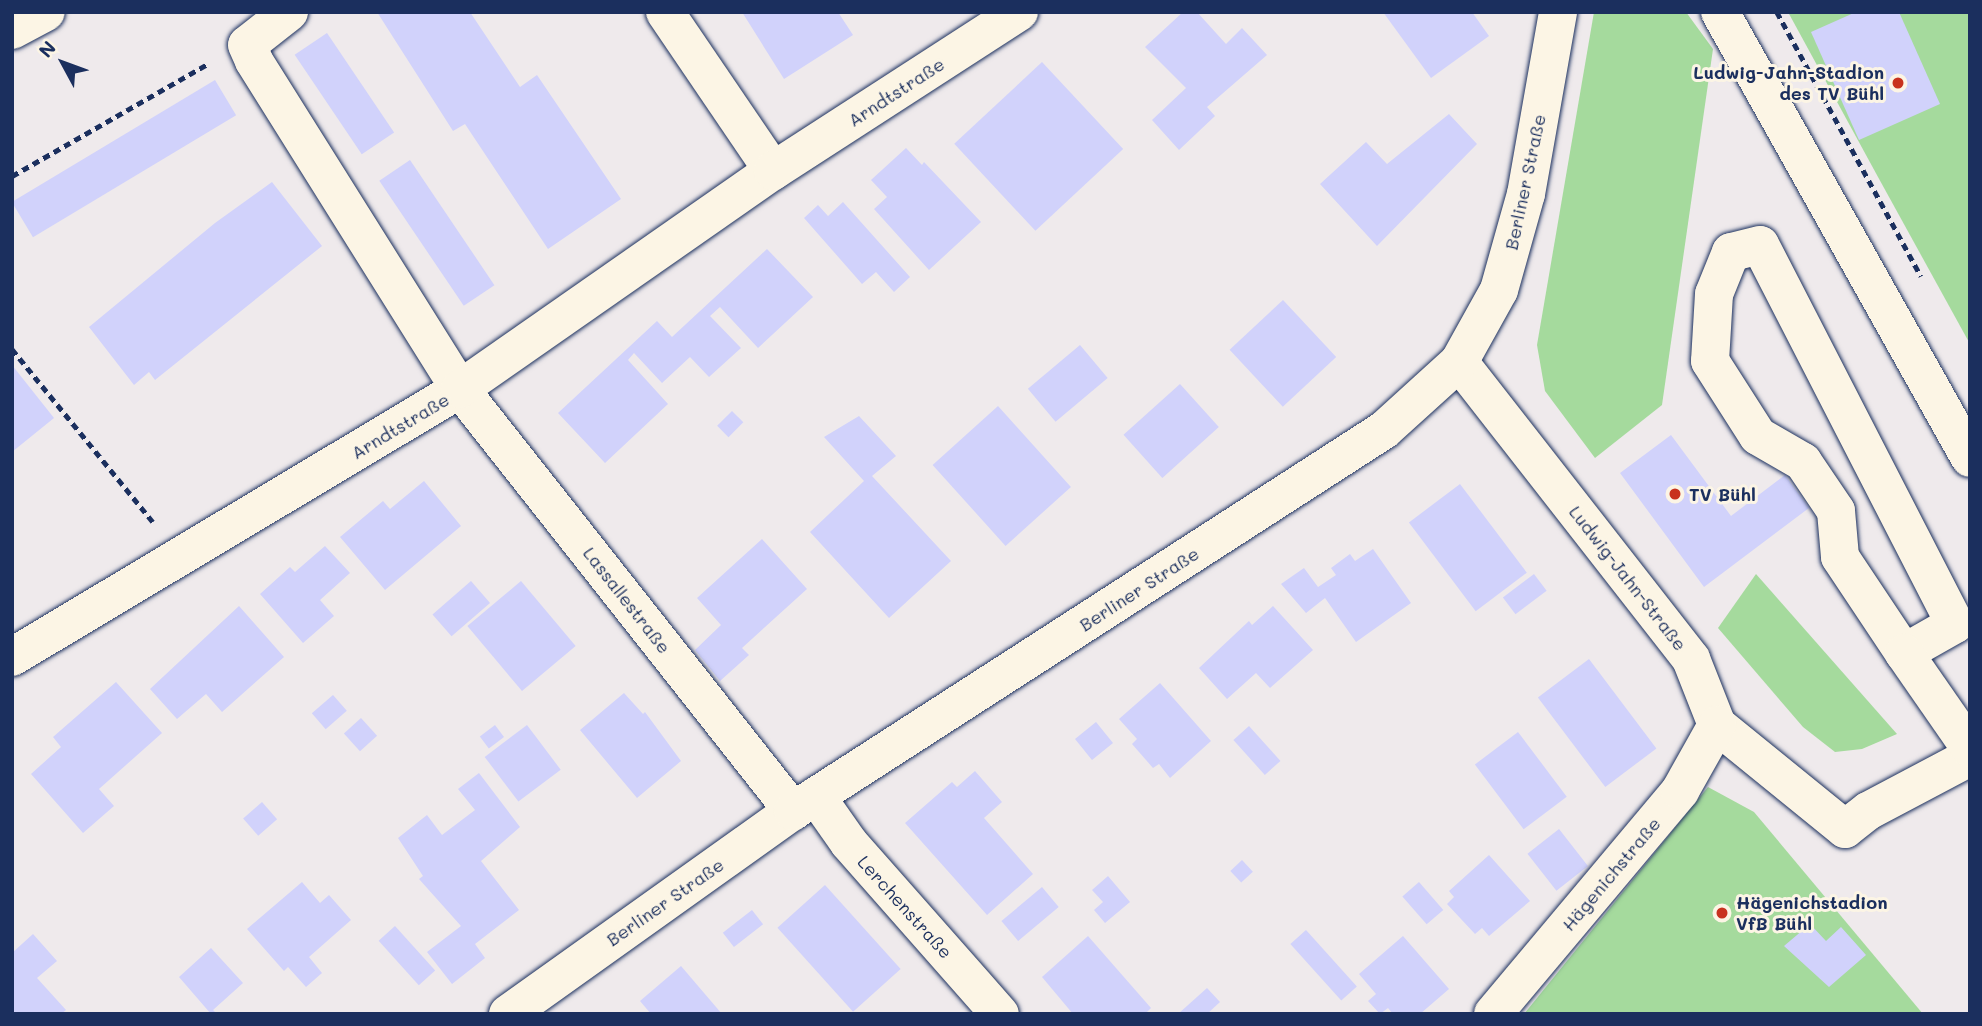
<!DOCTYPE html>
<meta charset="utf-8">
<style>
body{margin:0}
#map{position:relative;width:1982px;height:1026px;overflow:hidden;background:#efeaec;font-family:Mali,sans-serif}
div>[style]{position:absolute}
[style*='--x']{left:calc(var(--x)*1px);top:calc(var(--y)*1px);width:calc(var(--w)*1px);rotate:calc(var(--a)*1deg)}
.green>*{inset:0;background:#a5da9d}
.building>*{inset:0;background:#d1d2fb;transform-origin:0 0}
.path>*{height:4.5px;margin-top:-2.25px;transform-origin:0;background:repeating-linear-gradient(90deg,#1b2f5e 0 7px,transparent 0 12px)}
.roads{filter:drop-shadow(0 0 2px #1b2f5e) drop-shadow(0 0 2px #1b2f5e)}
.minor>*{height:38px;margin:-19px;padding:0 19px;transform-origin:19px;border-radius:19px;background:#fcf5e5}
.dots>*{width:19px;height:19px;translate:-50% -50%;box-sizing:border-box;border:4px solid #fcf5e5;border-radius:50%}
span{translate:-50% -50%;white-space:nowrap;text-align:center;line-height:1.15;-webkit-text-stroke:6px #fcf5e5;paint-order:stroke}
.poi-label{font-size:18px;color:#1b2f5e;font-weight:700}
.right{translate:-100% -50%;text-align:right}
.left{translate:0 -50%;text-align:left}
.street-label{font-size:18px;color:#1b2f5e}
.frame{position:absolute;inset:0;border:14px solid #1b2f5e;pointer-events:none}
.north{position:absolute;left:28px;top:28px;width:70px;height:70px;-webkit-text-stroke:5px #fcf5e5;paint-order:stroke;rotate:311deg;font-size:19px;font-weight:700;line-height:28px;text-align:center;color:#1b2f5e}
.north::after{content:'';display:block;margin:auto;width:24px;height:32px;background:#1b2f5e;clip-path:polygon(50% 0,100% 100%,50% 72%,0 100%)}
</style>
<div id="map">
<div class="green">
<i style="clip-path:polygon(1594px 12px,1686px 12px,1713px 49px,1662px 405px,1595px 458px,1545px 391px,1537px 345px)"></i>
<i style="clip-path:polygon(1788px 12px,1970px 12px,1970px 344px,1878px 177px)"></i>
<i style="clip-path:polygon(1756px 574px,1897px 734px,1862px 749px,1835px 752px,1803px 727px,1718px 628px)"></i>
<i style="clip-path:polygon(1708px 787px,1754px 812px,1923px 1014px,1524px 1014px)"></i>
</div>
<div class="building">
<i style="clip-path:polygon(377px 12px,470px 12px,520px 87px,537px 75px,621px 199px,548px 249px,465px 124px,453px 131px)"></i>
<i style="clip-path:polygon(742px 12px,838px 12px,853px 35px,784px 79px)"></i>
<i style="clip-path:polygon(1183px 12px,1197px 12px,1226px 44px,1242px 28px,1267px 55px,1207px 107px,1215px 116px,1179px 150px,1152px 120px,1186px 88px,1145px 47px)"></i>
<i style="clip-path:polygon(1383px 12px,1472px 12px,1489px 36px,1431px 78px)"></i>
<i style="clip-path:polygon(1856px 12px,1899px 12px,1940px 104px,1859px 140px,1811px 32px)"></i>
<i style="left:327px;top:33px;width:120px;height:39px;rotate:56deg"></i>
<i style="left:1042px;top:62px;width:119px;height:120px;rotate:47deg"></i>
<i style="left:215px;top:80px;width:41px;height:237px;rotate:59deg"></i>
<i style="clip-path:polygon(1449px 114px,1477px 144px,1377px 246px,1320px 184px,1366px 142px,1387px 164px)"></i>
<i style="clip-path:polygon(906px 148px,922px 165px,924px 162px,981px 222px,929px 270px,874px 209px,887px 197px,871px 180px)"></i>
<i style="left:410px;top:160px;width:151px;height:37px;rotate:56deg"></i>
<i style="clip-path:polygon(272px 182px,322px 246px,155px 380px,149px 372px,134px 385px,89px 327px,215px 223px)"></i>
<i style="clip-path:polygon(843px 202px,910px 277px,894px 292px,876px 272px,862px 284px,804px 218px,818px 205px,828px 216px)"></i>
<i style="clip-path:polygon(767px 249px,813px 297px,758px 348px,720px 307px,710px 316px,741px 348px,709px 377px,690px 357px,662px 383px,634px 353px,628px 360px,668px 404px,605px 463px,558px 413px,657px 321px,672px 337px)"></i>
<i style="left:1283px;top:300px;width:78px;height:73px;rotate:47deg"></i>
<i style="left:1080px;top:345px;width:43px;height:68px;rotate:50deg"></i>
<i style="clip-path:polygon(12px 365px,54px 418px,12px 452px)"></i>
<i style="left:1180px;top:384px;width:58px;height:76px;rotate:48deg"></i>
<i style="left:998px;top:406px;width:109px;height:88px;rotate:48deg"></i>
<i style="left:732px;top:411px;width:16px;height:21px;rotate:45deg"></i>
<i style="clip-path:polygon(859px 416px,896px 456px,872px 476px,951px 561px,889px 618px,810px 532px,864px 481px,824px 437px)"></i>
<i style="clip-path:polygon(1671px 435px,1731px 516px,1785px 475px,1809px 508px,1704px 587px,1620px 473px)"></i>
<i style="clip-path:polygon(424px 481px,461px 526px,385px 590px,340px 537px,383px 501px,390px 509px)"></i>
<i style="left:1460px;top:484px;width:111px;height:64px;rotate:53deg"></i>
<i style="clip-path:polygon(762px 539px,807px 589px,742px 648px,749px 655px,720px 681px,695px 650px,721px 625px,697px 598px)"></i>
<i style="clip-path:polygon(325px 546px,350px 573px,320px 600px,334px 616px,303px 643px,260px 594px,290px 567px,295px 572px)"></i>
<i style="clip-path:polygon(1373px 549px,1411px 603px,1356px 642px,1325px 598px,1306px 613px,1281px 584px,1304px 568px,1318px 587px,1336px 575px,1331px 568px,1350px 554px,1355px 561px)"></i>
<i style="left:1534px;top:574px;width:21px;height:39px;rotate:53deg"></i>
<i style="left:471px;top:581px;width:29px;height:51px;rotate:49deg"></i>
<i style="left:521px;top:581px;width:85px;height:70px;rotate:50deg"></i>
<i style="clip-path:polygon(239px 606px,284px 657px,222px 712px,206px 694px,177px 719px,150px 689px)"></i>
<i style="clip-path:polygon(1273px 606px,1313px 650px,1270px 688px,1256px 673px,1227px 699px,1199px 668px,1249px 621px,1252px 625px)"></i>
<i style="left:1589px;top:659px;width:112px;height:64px;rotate:53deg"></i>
<i style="clip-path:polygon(116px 682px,162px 733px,99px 789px,114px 806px,83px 833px,31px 774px,61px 747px,53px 737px)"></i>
<i style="clip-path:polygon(1160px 683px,1211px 741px,1170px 778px,1159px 764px,1153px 768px,1132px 744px,1137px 739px,1119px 719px)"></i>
<i style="clip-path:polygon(624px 693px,643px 714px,645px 712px,681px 761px,637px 798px,580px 730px)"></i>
<i style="left:333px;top:695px;width:21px;height:28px;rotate:49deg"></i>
<i style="left:361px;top:718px;width:24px;height:23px;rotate:48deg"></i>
<i style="left:1096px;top:722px;width:27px;height:27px;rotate:51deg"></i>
<i style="left:495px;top:725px;width:15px;height:19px;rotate:53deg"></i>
<i style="left:527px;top:725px;width:56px;height:53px;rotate:53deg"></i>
<i style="left:1249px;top:726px;width:47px;height:21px;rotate:48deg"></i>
<i style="left:1518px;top:732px;width:81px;height:54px;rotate:53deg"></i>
<i style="clip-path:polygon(975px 771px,1002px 802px,984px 818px,1033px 874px,987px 915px,905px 823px,952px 782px,957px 787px)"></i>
<i style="clip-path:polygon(479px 773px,520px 827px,481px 861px,519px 910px,475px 944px,485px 958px,452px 984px,427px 952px,461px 926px,419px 879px,423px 876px,398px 838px,427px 815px,442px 835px,475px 810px,458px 789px)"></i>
<i style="left:262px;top:802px;width:23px;height:25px;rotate:49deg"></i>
<i style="left:1559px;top:829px;width:47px;height:40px;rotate:52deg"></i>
<i style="clip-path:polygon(1489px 855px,1530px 901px,1489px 936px,1482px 928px,1475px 934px,1447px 904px,1454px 897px,1449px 891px)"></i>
<i style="left:1242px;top:860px;width:16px;height:16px;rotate:47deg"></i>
<i style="clip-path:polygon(1108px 876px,1130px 902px,1105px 923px,1094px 910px,1103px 902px,1092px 890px)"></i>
<i style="clip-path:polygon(302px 882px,320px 903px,329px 895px,351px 920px,309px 957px,322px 973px,306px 987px,288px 967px,284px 971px,247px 929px)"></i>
<i style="left:1419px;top:882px;width:37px;height:22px;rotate:49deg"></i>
<i style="left:825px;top:885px;width:113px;height:64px;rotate:48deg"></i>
<i style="left:1042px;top:887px;width:26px;height:53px;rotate:50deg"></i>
<i style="left:752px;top:910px;width:18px;height:37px;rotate:52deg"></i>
<i style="clip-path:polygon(1810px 924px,1826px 941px,1841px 927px,1866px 955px,1829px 987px,1784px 946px)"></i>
<i style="left:395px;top:926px;width:60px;height:22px;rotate:48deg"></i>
<i style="left:1306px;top:930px;width:76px;height:21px;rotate:48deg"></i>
<i style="clip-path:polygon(33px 934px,57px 961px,37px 978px,66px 1010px,61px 1014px,12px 1014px,12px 953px)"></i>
<i style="clip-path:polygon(1088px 936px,1151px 1008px,1145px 1014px,1073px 1014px,1042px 977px)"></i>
<i style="clip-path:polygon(1403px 936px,1449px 989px,1420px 1014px,1393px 1014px,1388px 1008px,1380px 1014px,1368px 1001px,1376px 994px,1359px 974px)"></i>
<i style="clip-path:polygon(211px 948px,243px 983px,213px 1010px,217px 1014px,211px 1014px,179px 977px)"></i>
<i style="clip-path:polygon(681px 966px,722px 1014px,651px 1014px,640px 1001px)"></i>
<i style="clip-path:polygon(1207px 988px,1220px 1002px,1207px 1014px,1178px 1014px)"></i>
</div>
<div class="path">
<i style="--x:1777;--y:12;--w:301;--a:61.4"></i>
<i style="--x:12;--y:176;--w:227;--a:-29.8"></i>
<i style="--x:12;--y:349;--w:223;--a:50.8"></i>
</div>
<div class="roads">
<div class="minor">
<i style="--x:289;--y:12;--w:53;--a:141.8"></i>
<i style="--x:247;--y:45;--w:17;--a:66"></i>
<i style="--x:254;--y:61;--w:387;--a:57.9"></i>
<i style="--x:460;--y:389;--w:538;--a:51.72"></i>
<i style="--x:665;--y:12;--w:192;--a:55.8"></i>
<i style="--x:1720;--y:12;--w:511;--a:60.73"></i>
<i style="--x:12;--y:30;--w:38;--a:-28"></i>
<i style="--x:1459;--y:362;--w:377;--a:52"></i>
<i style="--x:1691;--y:659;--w:71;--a:68.5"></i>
<i style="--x:1717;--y:725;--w:165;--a:39.1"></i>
<i style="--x:1845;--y:829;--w:29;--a:-38"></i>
<i style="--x:1868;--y:811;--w:115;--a:-27.9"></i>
<i style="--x:1904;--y:653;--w:59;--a:-29.6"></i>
<i style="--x:1955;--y:624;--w:426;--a:-117.2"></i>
<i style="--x:1760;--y:245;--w:30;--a:166"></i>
<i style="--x:1731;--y:252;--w:45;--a:112"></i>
<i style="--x:1714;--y:294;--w:67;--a:93.4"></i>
<i style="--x:1710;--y:361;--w:89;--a:57.4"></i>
<i style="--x:1758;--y:436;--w:52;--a:30"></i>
<i style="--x:1803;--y:462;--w:59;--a:56"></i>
<i style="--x:1836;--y:511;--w:46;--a:85"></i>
<i style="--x:1840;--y:557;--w:115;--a:56.3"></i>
<i style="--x:1904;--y:653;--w:116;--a:55.2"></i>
<i style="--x:12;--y:657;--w:522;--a:-30.89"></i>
<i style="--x:460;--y:389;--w:381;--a:-34.9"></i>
<i style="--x:773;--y:171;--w:293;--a:-32.9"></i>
<i style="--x:816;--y:796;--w:57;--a:54.9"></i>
<i style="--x:849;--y:843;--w:228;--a:48.6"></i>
<i style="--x:508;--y:1014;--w:350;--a:-35.5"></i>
<i style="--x:793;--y:811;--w:703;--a:-32.81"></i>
<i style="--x:1384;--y:430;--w:101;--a:-42.2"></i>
<i style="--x:1459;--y:362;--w:82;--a:-60.9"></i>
<i style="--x:1499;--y:290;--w:100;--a:-74.3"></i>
<i style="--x:1526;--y:194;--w:185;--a:-80"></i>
<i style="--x:1493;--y:1014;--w:291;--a:-50"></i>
<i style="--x:1680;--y:791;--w:76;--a:-60.7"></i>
</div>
</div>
<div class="dots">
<i style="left:1898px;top:83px;background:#c8321e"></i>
<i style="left:1675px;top:494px;background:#c8321e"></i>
<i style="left:1722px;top:913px;background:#c8321e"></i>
</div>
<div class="poi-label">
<span class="right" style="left:1884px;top:83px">Ludwig-Jahn-Stadion<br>des TV Bühl</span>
<span class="left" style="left:1689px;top:494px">TV Bühl</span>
<span class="left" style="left:1736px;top:913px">Hägenichstadion<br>VfB Bühl</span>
</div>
<div class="street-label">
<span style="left:896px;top:92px;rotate:-33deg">Arndtstraße</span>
<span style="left:1525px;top:182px;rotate:-78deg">Berliner Straße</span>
<span style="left:400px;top:426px;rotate:-31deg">Arndtstraße</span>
<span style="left:1628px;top:578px;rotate:52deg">Ludwig-Jahn-Straße</span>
<span style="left:1139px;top:589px;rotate:-33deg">Berliner Straße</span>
<span style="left:627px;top:600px;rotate:52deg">Lassallestraße</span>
<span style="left:1611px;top:874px;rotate:-50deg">Hägenichstraße</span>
<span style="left:665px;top:902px;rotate:-35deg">Berliner Straße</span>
<span style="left:905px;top:907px;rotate:48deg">Lerchenstraße</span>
</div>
<div class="frame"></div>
<div class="north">N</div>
</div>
